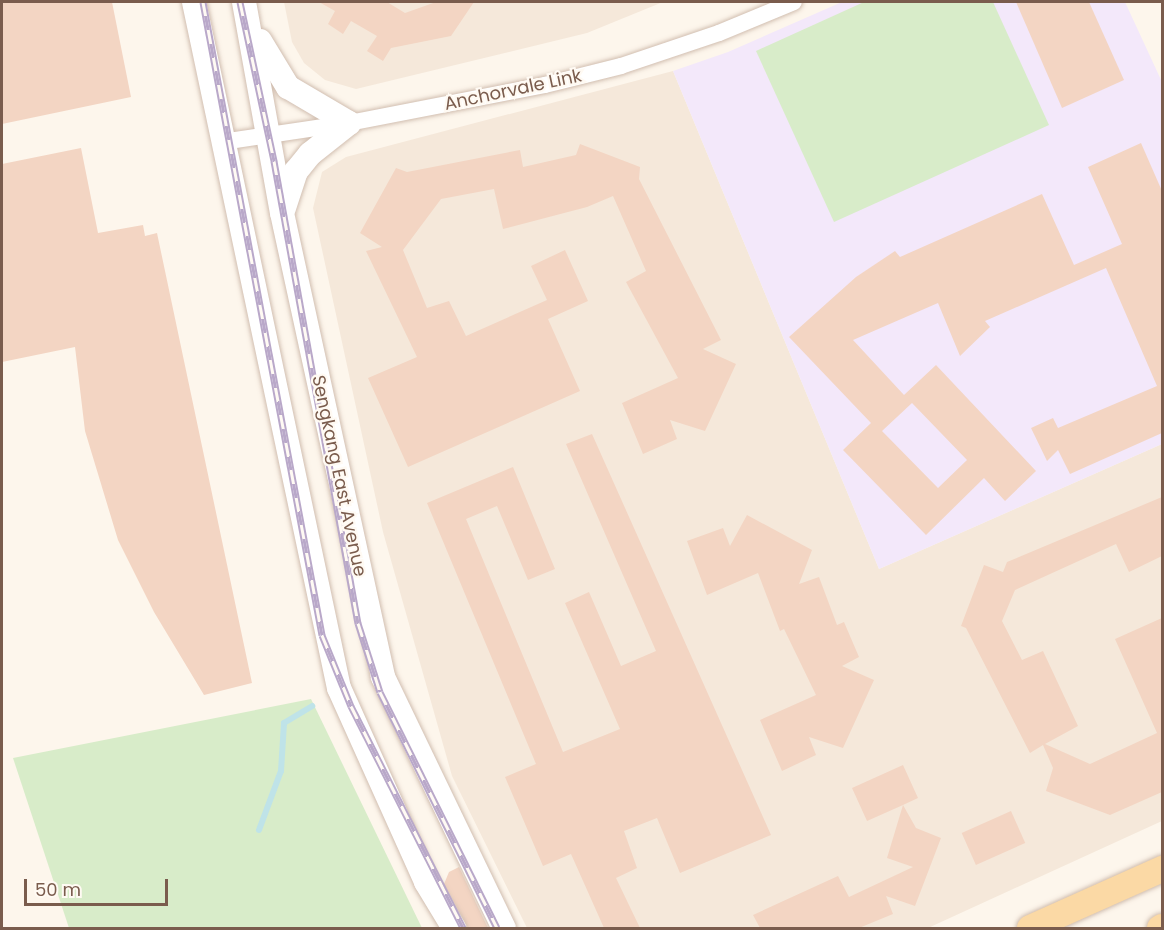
<!DOCTYPE html>
<style>
body{margin:0}
#map{position:relative;width:1164px;height:930px;overflow:hidden;background:#fdf6ec;font-family:Poppins,sans-serif}
div>[style]{position:absolute}
[style*='--x']{left:calc(var(--x)*1px);top:calc(var(--y)*1px);width:calc(var(--w)*1px);rotate:calc(var(--a)*1deg)}
.residential>*{inset:0;background:#f5e8da}
.education>*{inset:0;background:#f3e8fa}
.green>*{inset:0;background:#d8ecc9}
.stream>*{height:6px;margin:-3px;padding:0 3px;transform-origin:3px;border-radius:3px;background:#bfe3e8}
.building>*{inset:0;background:#f3d5c3;transform-origin:0 0}
.roads{filter:drop-shadow(0 0 2px #d1beb0) drop-shadow(0 0 2px #d1beb0)}
.minor>*{height:16px;margin:-8px;padding:0 8px;transform-origin:8px;border-radius:8px;background:#fff}
.secondary>*{height:24px;margin:-12px;padding:0 12px;transform-origin:12px;border-radius:12px;background:#fff}
.primary>*{height:26px;margin:-13px;padding:0 13px;transform-origin:13px;border-radius:13px;background:#fbd9a5}
.rail>*{height:7px;margin-top:-3.5px;transform-origin:0;background:repeating-linear-gradient(90deg,#fffaf3 0 14px,#b9a8c9 0 28px);box-sizing:border-box;border-block:2px solid #b9a8c9}
span{translate:-50% -50%;white-space:nowrap;text-align:center;line-height:1.15;-webkit-text-stroke:4.5px #fffaf3;paint-order:stroke}
.street-label{font-size:18px;color:#7a5c4d}
.frame{position:absolute;inset:0;border:3px solid #7a5c4d;pointer-events:none}
.scale{position:absolute;left:24px;top:879px;width:144px;height:27px;box-sizing:border-box;border:3px solid #7a5c4d;border-top:0;padding-left:8px;font-size:18px;line-height:21px;white-space:nowrap;color:#7a5c4d;-webkit-text-stroke:4px #fffaf3;paint-order:stroke}
</style>
<div id="map">
<div class="residential">
<i style="clip-path:polygon(284px 2px,663px 2px,587px 33px,356px 89px,325px 80px,304px 63px,292px 42px)"></i>
<i style="clip-path:polygon(673px 71px,879px 569px,1162px 444px,1162px 821px,928px 928px,527px 928px,452px 776px,383px 532px,313px 208px,322px 172px,346px 157px)"></i>
</div>
<div class="education">
<i style="clip-path:polygon(842px 2px,1125px 2px,1162px 82px,1162px 444px,879px 569px,673px 71px,728px 52px)"></i>
</div>
<div class="green">
<i style="clip-path:polygon(864px 2px,993px 2px,1049px 125px,834px 222px,756px 51px)"></i>
<i style="clip-path:polygon(311px 699px,422px 928px,69px 928px,13px 758px)"></i>
</div>
<div class="stream">
<i style="--x:259;--y:830;--w:63;--a:-69.6"></i>
<i style="--x:281;--y:771;--w:48;--a:-86.4"></i>
<i style="--x:284;--y:723;--w:33;--a:-31"></i>
</div>
<div class="building">
<i style="clip-path:polygon(2px 2px,112px 2px,131px 97px,2px 124px)"></i>
<i style="clip-path:polygon(319px 2px,387px 2px,405px 13px,436px 2px,474px 2px,451px 36px,391px 48px,383px 61px,367px 51px,377px 36px,351px 21px,343px 34px,328px 24px,335px 11px)"></i>
<i style="clip-path:polygon(1016px 2px,1089px 2px,1124px 80px,1062px 108px)"></i>
<i style="clip-path:polygon(evenodd,1141px 143px,1162px 191px,1162px 433px,1070px 474px,1058px 450px,1047px 461px,1031px 428px,1053px 418px,1058px 428px,1157px 386px,1106px 268px,985px 321px,990px 327px,960px 356px,938px 303px,853px 340px,904px 395px,936px 365px,1036px 471px,1005px 501px,984px 478px,926px 535px,843px 450px,871px 423px,789px 337px,856px 277px,895px 251px,900px 257px,1042px 194px,1074px 265px,1122px 244px,1088px 167px,1141px 143px,912px 403px,967px 460px,938px 488px,882px 431px,912px 403px)"></i>
<i style="clip-path:polygon(580px 144px,640px 167px,639px 179px,721px 340px,703px 349px,736px 364px,705px 431px,670px 420px,677px 439px,643px 454px,622px 403px,678px 378px,626px 282px,646px 271px,613px 196px,587px 207px,503px 229px,494px 189px,441px 199px,403px 250px,427px 308px,449px 301px,466px 336px,547px 300px,531px 266px,565px 250px,588px 301px,548px 319px,580px 391px,408px 467px,368px 378px,417px 357px,366px 251px,382px 247px,360px 233px,396px 168px,407px 172px,520px 150px,523px 167px,576px 155px)"></i>
<i style="clip-path:polygon(81px 148px,98px 233px,143px 225px,145px 236px,157px 233px,252px 683px,204px 695px,154px 612px,118px 540px,85px 431px,75px 347px,2px 362px,2px 164px)"></i>
<i style="clip-path:polygon(592px 434px,771px 835px,680px 873px,657px 818px,624px 831px,637px 868px,616px 878px,640px 928px,604px 928px,571px 854px,543px 866px,505px 777px,536px 764px,427px 503px,513px 467px,555px 569px,528px 580px,497px 506px,466px 519px,563px 752px,620px 729px,565px 603px,589px 592px,621px 666px,656px 651px,566px 444px)"></i>
<i style="clip-path:polygon(1162px 497px,1162px 556px,1129px 572px,1116px 544px,1015px 590px,1002px 621px,1022px 660px,1043px 651px,1078px 726px,1045px 744px,1090px 764px,1157px 733px,1115px 639px,1162px 618px,1162px 792px,1110px 815px,1046px 791px,1053px 768px,1043px 745px,1030px 753px,966px 628px,961px 626px,984px 565px,1003px 572px,1007px 562px)"></i>
<i style="clip-path:polygon(747px 515px,812px 550px,799px 584px,819px 577px,837px 625px,844px 622px,859px 657px,842px 666px,874px 680px,843px 748px,809px 737px,816px 755px,782px 771px,760px 720px,816px 695px,784px 629px,780px 631px,758px 573px,707px 595px,687px 541px,723px 528px,730px 546px)"></i>
<i style="clip-path:polygon(903px 765px,918px 798px,903px 805px,916px 828px,941px 838px,915px 906px,886px 896px,893px 914px,859px 928px,760px 928px,753px 915px,838px 876px,849px 897px,913px 867px,887px 858px,903px 805px,867px 821px,852px 788px)"></i>
<i style="left:1011px;top:811px;width:35px;height:54px;rotate:66deg"></i>
<i style="clip-path:polygon(459px 867px,488px 928px,468px 928px,444px 884px,449px 872px)"></i>
</div>
<div class="roads">
<div class="minor">
<i style="--x:222;--y:142;--w:128;--a:-8.5"></i>
<i style="--x:349;--y:123;--w:200;--a:-11"></i>
<i style="--x:545;--y:85;--w:78;--a:-14"></i>
<i style="--x:621;--y:66;--w:103;--a:-18.6"></i>
<i style="--x:719;--y:33;--w:81;--a:-22.5"></i>
</div>
<div class="secondary">
<i style="--x:194;--y:2;--w:701;--a:78.07"></i>
<i style="--x:339;--y:688;--w:213;--a:65.8"></i>
<i style="--x:426;--y:882;--w:54;--a:58.7"></i>
<i style="--x:244;--y:2;--w:214;--a:79.8"></i>
<i style="--x:282;--y:213;--w:475;--a:77.7"></i>
<i style="--x:383;--y:677;--w:279;--a:64.3"></i>
<i style="--x:260;--y:41;--w:54;--a:58.7"></i>
<i style="--x:288;--y:87;--w:71;--a:30.5"></i>
<i style="--x:349;--y:123;--w:50;--a:141.5"></i>
<i style="--x:310;--y:154;--w:22;--a:129"></i>
<i style="--x:296;--y:171;--w:39;--a:108"></i>
</div>
<div class="primary">
<i style="--x:1030;--y:928;--w:145;--a:-24.1"></i>
<i style="--x:1160;--y:928;--w:2;--a:-27"></i>
</div>
</div>
<div class="rail">
<i style="--x:203;--y:2;--w:644;--a:79.35"></i>
<i style="--x:322;--y:635;--w:77;--a:67.8"></i>
<i style="--x:351;--y:706;--w:249;--a:63.2"></i>
<i style="--x:240;--y:2;--w:163;--a:77.9"></i>
<i style="--x:274;--y:161;--w:470;--a:79.7"></i>
<i style="--x:358;--y:623;--w:72;--a:72.3"></i>
<i style="--x:380;--y:692;--w:263;--a:63.6"></i>
</div>
<div class="street-label">
<span style="left:513px;top:90px;rotate:-12deg">Anchorvale Link</span>
<span style="left:339px;top:476px;rotate:78deg">Sengkang East Avenue</span>
</div>
<div class="frame"></div>
<div class="scale">50 m</div>
</div>
